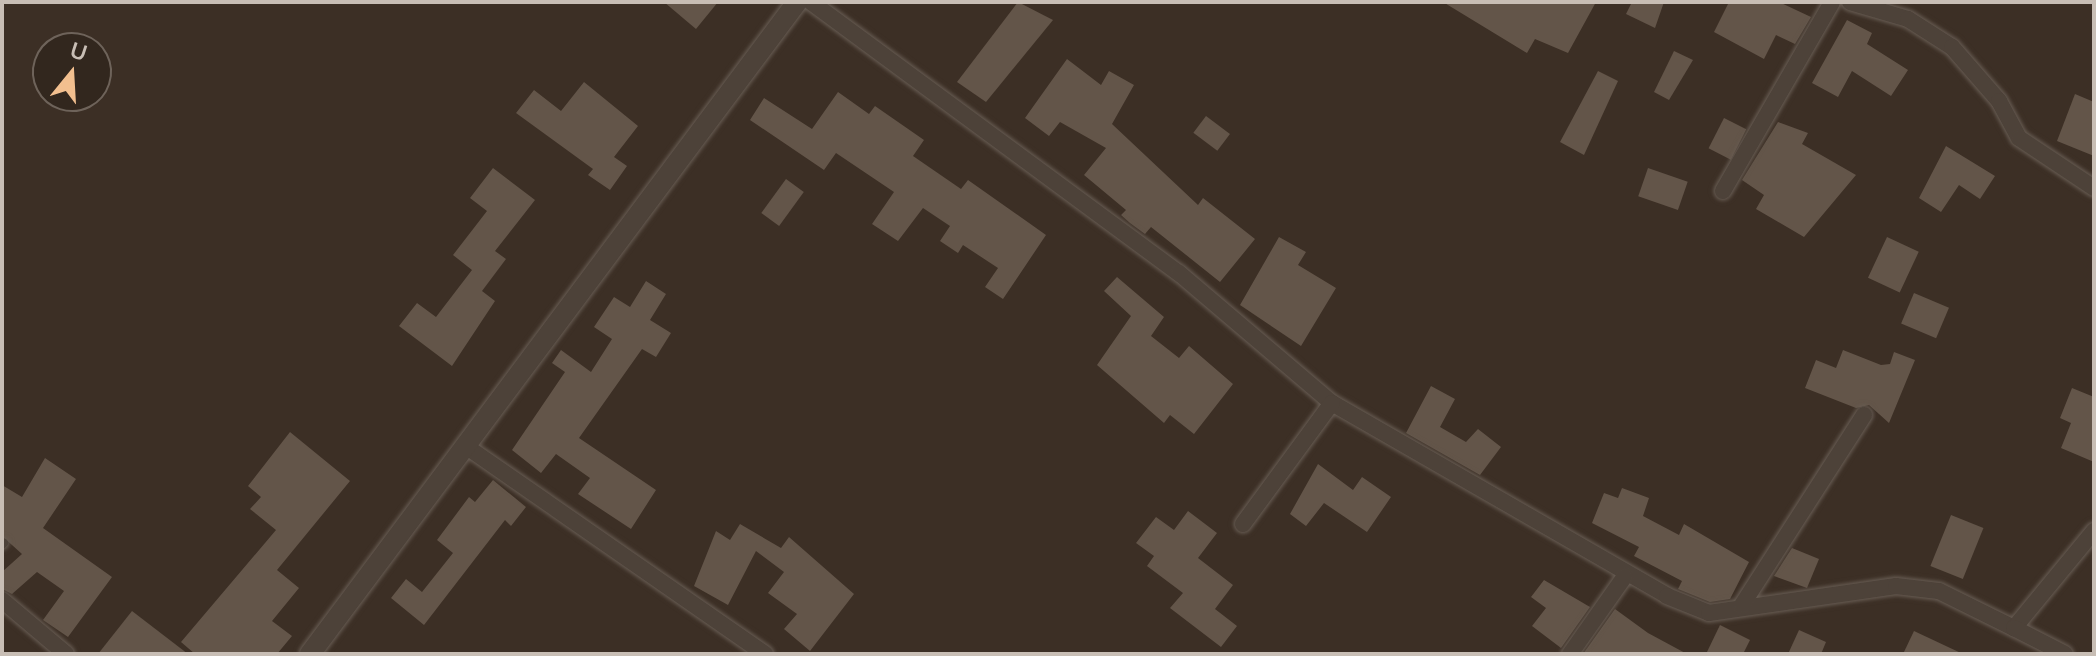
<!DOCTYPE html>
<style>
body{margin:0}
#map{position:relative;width:2096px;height:656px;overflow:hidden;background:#3c2f25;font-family:Mulish,sans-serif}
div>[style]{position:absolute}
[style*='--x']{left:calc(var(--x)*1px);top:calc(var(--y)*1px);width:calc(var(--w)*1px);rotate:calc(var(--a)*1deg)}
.building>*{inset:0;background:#635549;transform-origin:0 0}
.roads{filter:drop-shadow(0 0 2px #685d54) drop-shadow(0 0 2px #685d54)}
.service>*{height:8px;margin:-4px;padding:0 4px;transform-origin:4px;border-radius:4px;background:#4d4239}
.minor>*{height:16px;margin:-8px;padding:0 8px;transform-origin:8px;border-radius:8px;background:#4d4239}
.tertiary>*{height:20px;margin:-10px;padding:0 10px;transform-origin:10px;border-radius:10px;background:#4d4239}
span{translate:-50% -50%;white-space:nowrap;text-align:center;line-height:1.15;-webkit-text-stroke:7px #32271e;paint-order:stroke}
.frame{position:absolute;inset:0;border:4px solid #c8beb5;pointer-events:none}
.north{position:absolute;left:32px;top:32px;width:80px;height:80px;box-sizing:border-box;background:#32271e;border:2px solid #6e635a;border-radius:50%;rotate:18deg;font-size:22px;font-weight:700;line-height:32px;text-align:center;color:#c8beb5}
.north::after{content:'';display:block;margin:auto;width:28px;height:36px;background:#f2bf8f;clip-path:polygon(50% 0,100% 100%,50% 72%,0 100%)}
</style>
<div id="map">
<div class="building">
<i style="clip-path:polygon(664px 2px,718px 2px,696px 29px)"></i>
<i style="clip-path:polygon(1018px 2px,1053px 20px,986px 102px,957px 82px)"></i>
<i style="clip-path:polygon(1443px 2px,1596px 2px,1568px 53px,1535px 39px,1527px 53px)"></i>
<i style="clip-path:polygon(1632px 2px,1664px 2px,1655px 28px,1626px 14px)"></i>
<i style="clip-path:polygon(1729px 2px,1779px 2px,1811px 17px,1795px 44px,1776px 35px,1764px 59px,1714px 32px)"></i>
<i style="clip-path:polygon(1847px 20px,1872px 33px,1867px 44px,1908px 70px,1891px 96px,1852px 71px,1838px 97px,1812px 83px)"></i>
<i style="clip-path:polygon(1674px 51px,1693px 60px,1669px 100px,1654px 92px)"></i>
<i style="clip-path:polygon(1067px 59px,1101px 85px,1109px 71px,1134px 85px,1112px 124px,1198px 205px,1203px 198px,1255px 239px,1220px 282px,1151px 227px,1145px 234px,1130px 223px,1121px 215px,1126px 210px,1084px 175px,1106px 148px,1060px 122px,1049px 136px,1025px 118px)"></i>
<i style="clip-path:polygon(1598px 71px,1618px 81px,1584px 155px,1560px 142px)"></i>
<i style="clip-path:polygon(584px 82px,638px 126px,614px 157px,627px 166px,610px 190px,588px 175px,593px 169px,516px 113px,534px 90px,561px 111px)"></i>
<i style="clip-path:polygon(838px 92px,869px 114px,875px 106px,924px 140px,913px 156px,961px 189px,968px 180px,1046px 235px,1003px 299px,985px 287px,998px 268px,963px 245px,958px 253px,940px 241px,950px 226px,923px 208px,898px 241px,872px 224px,894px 192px,836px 153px,824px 170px,750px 120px,764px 98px,812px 129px)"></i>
<i style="clip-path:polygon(2075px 94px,2094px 102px,2094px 156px,2057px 141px)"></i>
<i style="left:1206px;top:116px;width:30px;height:21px;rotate:37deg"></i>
<i style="left:1724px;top:118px;width:25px;height:34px;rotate:27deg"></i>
<i style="clip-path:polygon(1778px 122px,1808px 133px,1802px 144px,1856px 175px,1804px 237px,1756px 209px,1764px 195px,1742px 180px)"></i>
<i style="clip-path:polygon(1946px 146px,1995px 176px,1980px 199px,1959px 185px,1941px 212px,1919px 198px)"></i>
<i style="clip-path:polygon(493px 168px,535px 200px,495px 251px,506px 259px,482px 291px,495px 301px,452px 366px,399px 326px,417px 303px,436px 317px,472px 270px,453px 255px,487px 211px,470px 198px)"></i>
<i style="left:1648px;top:168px;width:42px;height:30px;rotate:19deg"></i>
<i style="left:786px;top:179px;width:22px;height:42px;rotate:36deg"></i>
<i style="clip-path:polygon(1279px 237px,1306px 252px,1298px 265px,1336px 288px,1301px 346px,1240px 305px)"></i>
<i style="left:1887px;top:237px;width:35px;height:45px;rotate:25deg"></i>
<i style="clip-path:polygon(1117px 277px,1164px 317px,1151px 336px,1179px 358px,1189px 346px,1233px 384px,1194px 434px,1170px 415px,1164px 423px,1097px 365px,1131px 316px,1104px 291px)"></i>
<i style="clip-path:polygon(646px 281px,666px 294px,650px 320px,671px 333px,656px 357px,642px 349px,579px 438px,656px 490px,631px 529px,578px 494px,590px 478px,556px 454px,541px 473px,512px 450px,565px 372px,552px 363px,561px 350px,591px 372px,612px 339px,594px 327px,614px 297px,630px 307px)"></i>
<i style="left:1914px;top:293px;width:38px;height:33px;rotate:23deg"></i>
<i style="clip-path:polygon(1843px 350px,1881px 365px,1890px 364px,1894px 352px,1915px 360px,1889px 423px,1869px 405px,1856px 408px,1805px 388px,1816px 360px,1836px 368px)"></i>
<i style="clip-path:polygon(1431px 386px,1455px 399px,1440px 427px,1466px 442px,1478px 429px,1501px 447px,1480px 475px,1406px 433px)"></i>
<i style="clip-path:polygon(2072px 388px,2094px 397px,2094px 462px,2061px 448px,2071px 423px,2060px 418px)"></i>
<i style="clip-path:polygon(290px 432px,350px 481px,277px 570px,299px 588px,272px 621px,292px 636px,277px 654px,195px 654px,181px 642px,276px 530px,250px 509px,261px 497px,248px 486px)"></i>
<i style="clip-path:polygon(45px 458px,76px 479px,43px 528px,112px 577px,68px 637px,43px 620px,64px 591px,37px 572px,12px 594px,2px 589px,2px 572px,22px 554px,2px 536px,2px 485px,22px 497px)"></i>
<i style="clip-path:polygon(1318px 464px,1353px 490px,1362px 477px,1391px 497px,1367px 532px,1324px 503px,1306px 526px,1290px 514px)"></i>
<i style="clip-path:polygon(493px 480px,526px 507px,511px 526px,505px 520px,424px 625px,391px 598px,406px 579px,422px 592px,453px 553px,437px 540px,469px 497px,475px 502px)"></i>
<i style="clip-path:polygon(1622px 488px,1649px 498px,1643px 516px,1679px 535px,1684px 524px,1749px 562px,1730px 599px,1710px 602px,1678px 589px,1682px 581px,1634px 556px,1639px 547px,1592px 523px,1604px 493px,1618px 498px)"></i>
<i style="clip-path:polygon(1188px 511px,1217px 533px,1198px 558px,1233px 585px,1215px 609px,1237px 626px,1221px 647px,1170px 608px,1183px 593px,1147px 566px,1154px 556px,1136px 543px,1156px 517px,1174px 530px)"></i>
<i style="left:1951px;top:515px;width:35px;height:55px;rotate:22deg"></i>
<i style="clip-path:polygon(740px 524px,781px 548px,789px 537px,854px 594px,810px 651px,784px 629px,797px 614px,768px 593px,784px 572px,756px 551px,728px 605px,694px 586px,716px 531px,730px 540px)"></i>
<i style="clip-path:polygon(1792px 548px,1819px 559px,1807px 588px,1774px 576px)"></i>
<i style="clip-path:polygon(1544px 580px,1590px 607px,1561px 648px,1532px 626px,1546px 608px,1531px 597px)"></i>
<i style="clip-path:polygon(1615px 609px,1648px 633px,1687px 654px,1583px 654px)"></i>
<i style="clip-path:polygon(132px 611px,188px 654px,98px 654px)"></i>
<i style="clip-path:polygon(1720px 625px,1750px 640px,1743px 654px,1706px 654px)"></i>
<i style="clip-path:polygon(1799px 630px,1826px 642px,1821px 654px,1788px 654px)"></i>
<i style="clip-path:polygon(1914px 631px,1963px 654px,1903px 654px)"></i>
</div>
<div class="roads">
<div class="service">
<i style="--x:2;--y:545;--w:3;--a:-45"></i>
</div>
<div class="minor">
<i style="--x:811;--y:2;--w:457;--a:36.4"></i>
<i style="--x:1179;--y:273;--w:201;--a:40.4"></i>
<i style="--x:1332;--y:403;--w:387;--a:29.9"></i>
<i style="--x:1667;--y:596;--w:45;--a:22"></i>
<i style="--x:1709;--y:613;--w:189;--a:-8.2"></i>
<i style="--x:1896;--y:586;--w:43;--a:6.6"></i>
<i style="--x:1939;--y:591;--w:84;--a:26.3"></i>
<i style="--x:2014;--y:628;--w:126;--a:-50.5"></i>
<i style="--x:1850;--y:2;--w:60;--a:16.3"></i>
<i style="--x:1908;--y:19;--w:52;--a:32.5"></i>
<i style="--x:1952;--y:47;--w:72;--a:49"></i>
<i style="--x:1999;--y:101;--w:42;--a:61.6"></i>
<i style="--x:2019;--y:138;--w:90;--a:33.7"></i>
<i style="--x:1723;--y:191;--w:218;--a:-60"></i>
<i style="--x:467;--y:447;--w:363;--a:34.8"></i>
<i style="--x:1243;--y:524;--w:150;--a:-53.7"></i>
<i style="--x:2;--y:600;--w:84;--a:40.2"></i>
<i style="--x:1742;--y:605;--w:226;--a:-57.3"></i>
<i style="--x:2014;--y:628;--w:57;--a:27"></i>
<i style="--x:1570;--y:654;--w:95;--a:-54.8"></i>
</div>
<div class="tertiary">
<i style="--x:310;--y:654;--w:814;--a:-53.24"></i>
</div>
</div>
<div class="frame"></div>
<div class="north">U</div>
</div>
